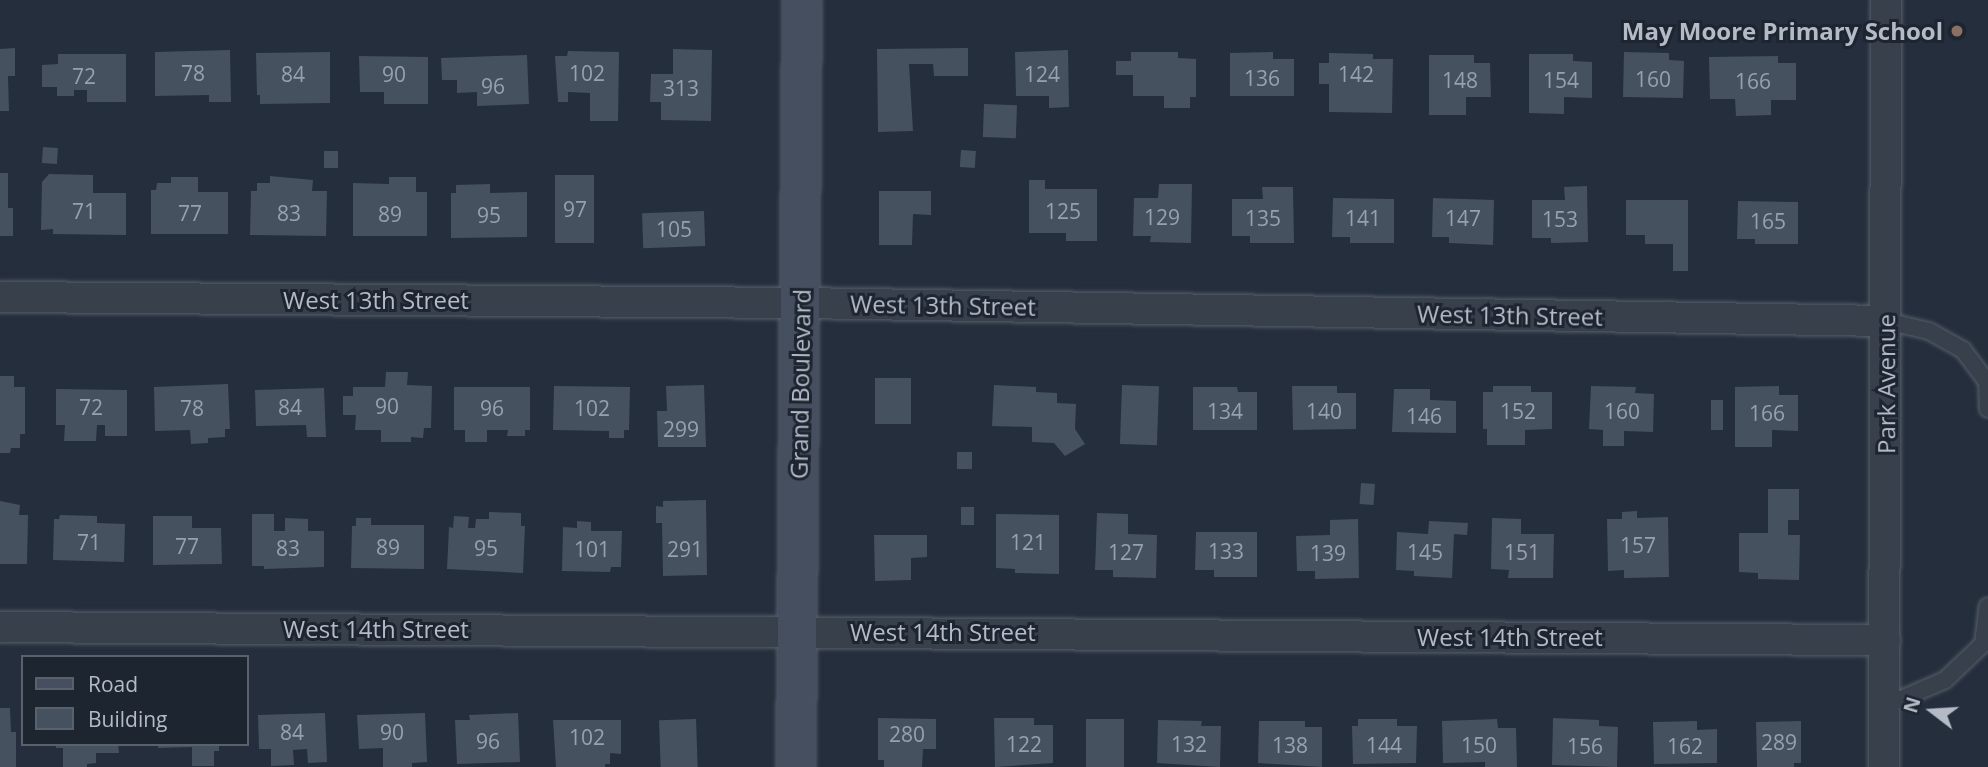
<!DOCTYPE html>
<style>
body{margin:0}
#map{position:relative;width:1988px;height:767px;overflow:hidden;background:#242e3c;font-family:"Open Sans",sans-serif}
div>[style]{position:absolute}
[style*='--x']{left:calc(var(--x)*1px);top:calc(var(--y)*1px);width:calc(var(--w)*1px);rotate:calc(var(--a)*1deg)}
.building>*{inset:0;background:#465160;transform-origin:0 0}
.roads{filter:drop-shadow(0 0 2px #565e6a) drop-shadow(0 0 2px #565e6a)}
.lane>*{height:16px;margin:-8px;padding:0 8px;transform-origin:8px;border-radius:8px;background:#38404c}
.street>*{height:30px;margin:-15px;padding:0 15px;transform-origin:15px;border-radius:15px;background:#38404c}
.secondary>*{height:38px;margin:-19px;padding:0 19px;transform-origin:19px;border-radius:19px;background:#464f5f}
.dots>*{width:19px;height:19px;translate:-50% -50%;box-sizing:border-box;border:4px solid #1d2531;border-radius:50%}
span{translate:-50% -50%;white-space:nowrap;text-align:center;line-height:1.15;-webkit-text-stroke:6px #1d2531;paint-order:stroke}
.number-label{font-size:21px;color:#98a0ad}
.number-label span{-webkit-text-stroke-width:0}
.poi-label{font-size:24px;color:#b4bbc7;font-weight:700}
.right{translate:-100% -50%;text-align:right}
.street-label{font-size:24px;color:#b4bbc7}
.legend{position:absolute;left:21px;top:655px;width:228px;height:91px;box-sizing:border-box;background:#1d2531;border:2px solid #59616d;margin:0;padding:9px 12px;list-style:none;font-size:21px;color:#b4bbc7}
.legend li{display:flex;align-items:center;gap:14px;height:35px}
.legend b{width:35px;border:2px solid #59616d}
.north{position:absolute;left:1897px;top:676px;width:70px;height:70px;-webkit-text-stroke:5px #1d2531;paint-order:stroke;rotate:287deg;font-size:19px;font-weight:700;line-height:28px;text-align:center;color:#b4bbc7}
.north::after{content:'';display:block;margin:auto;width:24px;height:32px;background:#b4bbc7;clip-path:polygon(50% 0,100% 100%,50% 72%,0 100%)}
</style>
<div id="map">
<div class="building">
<i style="clip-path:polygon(15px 48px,15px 76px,8px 76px,9px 111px,0 111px,0 49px)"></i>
<i style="clip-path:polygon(968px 48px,968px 76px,934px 76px,933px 64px,909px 64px,913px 131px,878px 132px,877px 49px)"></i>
<i style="clip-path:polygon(673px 49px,712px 50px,711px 121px,661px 120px,661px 102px,650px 102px,651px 74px,673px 74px)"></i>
<i style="clip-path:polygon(230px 50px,231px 102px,209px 102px,209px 95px,155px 96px,155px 52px)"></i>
<i style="clip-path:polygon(1068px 50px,1069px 107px,1049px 108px,1049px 96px,1016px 96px,1015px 52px)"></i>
<i style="clip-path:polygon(568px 51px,619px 52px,618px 121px,590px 121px,590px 93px,568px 92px,568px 102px,558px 102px,555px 56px,567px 56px)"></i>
<i style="clip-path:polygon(330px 52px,330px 103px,260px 104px,260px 95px,257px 95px,256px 53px)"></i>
<i style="clip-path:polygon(1131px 52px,1178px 52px,1178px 58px,1196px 59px,1196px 97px,1190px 97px,1190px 108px,1164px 108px,1164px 96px,1133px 96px,1133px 75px,1116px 75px,1116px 61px,1131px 61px)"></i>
<i style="clip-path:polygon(1273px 52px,1273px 59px,1294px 59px,1294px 96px,1230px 96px,1230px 53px)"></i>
<i style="clip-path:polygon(1624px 52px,1669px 53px,1669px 60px,1684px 61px,1683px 98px,1623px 97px)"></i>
<i style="clip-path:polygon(1329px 53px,1373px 54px,1373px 59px,1393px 59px,1392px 113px,1329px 112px,1329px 84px,1319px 84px,1319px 63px,1329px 63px)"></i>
<i style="clip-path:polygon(58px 54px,126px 54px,126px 102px,87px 102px,87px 90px,74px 90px,74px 96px,57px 96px,57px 87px,42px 87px,42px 65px,58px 64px)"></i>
<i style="clip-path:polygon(1529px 54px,1573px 54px,1573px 61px,1592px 62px,1592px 98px,1564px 97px,1564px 114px,1529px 113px)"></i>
<i style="clip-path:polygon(527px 55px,529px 104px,477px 106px,477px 92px,457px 93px,457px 80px,442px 80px,441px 58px)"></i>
<i style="clip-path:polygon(1429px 55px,1474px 55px,1474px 63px,1490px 63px,1491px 97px,1466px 97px,1466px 115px,1429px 115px)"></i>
<i style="clip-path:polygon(359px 56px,428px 57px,428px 104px,384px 104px,384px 92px,360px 92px)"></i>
<i style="clip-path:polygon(1778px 56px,1778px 63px,1796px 63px,1796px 100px,1771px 100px,1771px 115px,1736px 116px,1735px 99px,1710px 99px,1709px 57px)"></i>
<i style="left:984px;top:104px;width:33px;height:33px;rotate:2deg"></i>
<i style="left:43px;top:147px;width:15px;height:16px;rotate:4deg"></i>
<i style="left:961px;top:150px;width:15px;height:17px;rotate:4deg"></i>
<i style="left:324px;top:151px;width:14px;height:17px"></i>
<i style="clip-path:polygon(0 173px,8px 173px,8px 208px,13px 208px,13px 236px,0 236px)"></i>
<i style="clip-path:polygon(49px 174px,93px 175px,93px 193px,126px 193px,126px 235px,53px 234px,53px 229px,41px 230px,42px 182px)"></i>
<i style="left:555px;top:175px;width:39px;height:68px"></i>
<i style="clip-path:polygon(270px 176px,313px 180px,312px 191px,327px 191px,326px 236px,250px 235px,251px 191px,257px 191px,257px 183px,270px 183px)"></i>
<i style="clip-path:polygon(171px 177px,198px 177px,198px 192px,228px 192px,228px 234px,151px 234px,151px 190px,156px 190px,157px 183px,171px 183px)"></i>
<i style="clip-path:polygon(389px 177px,416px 177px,416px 192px,427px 192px,427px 236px,353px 236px,353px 183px,389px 184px)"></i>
<i style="clip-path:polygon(1029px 180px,1045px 180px,1045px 189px,1097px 189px,1097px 241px,1066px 241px,1066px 233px,1029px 233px)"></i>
<i style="clip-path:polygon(490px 184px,490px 193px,527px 192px,527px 237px,451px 238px,451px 193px,456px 193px,456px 185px)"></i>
<i style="clip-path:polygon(1159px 184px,1192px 184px,1191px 243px,1150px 242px,1151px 236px,1133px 236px,1134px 198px,1158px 198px)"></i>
<i style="clip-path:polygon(1587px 186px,1588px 242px,1551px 243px,1551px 238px,1532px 238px,1532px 200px,1565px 200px,1564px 187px)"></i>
<i style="clip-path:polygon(1262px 187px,1293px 187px,1294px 243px,1250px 243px,1250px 236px,1232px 236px,1232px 199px,1263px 199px)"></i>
<i style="clip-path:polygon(879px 191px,931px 191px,931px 215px,913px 214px,912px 245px,879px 245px)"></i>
<i style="clip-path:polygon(1333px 198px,1394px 199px,1394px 243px,1350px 243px,1350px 237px,1332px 237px)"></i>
<i style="clip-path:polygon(1433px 198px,1494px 200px,1493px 245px,1449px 243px,1449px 237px,1432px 237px)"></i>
<i style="clip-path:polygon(1626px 200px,1688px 200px,1688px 271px,1673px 271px,1673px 244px,1645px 244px,1645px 235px,1626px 235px)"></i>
<i style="clip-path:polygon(1738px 201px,1798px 202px,1798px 244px,1755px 244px,1755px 239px,1737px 239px)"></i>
<i style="left:704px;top:211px;width:35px;height:62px;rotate:88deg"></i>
<i style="clip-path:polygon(386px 372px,408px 372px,407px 385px,432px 386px,431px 428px,424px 428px,423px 438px,411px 437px,411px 442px,381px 442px,381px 430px,355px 430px,356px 415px,343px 415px,343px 396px,353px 396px,353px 387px,385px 387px)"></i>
<i style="clip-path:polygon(0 376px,14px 376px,14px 387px,25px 387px,25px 434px,20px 434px,20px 448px,11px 448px,10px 453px,0 453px)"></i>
<i style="left:875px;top:378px;width:36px;height:46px"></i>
<i style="clip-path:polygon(228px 384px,230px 429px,225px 429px,225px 437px,208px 438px,208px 443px,191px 444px,190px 430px,155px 431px,154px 387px)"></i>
<i style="clip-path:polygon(704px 385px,706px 447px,658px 447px,657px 411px,667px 411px,666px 386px)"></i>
<i style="clip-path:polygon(994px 385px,1036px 387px,1036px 392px,1057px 393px,1057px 403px,1076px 404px,1075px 429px,1085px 444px,1065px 456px,1054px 443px,1032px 442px,1032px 427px,992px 426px)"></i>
<i style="left:1122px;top:385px;width:37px;height:59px;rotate:2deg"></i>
<i style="clip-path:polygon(554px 386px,630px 387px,629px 430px,624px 430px,624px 438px,609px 438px,609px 431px,553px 430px)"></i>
<i style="clip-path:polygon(1292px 386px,1337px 386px,1337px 393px,1356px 393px,1356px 429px,1293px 430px)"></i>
<i style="clip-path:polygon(1493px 386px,1531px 386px,1531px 392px,1552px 392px,1552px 429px,1525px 430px,1525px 445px,1487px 445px,1487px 429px,1483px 429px,1483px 392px,1493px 392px)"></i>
<i style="clip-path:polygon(1591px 386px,1636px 387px,1635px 393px,1654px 394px,1653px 432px,1624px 431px,1624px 446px,1603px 446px,1603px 430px,1589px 429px)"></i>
<i style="clip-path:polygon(1779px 386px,1779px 395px,1798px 395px,1798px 431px,1772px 430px,1772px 447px,1735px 447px,1735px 387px)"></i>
<i style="clip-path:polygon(454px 387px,530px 387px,530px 430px,525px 430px,525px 436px,507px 436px,508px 430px,487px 430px,487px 442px,465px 442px,465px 430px,454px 430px)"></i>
<i style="clip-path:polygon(1193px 387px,1237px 387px,1238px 392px,1257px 392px,1257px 430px,1193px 430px)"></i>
<i style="clip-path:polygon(324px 388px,326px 437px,307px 437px,306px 425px,256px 426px,255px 390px)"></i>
<i style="clip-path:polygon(56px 389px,127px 390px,127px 436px,105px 436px,105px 425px,97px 425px,96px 441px,64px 441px,65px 425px,56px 425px)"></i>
<i style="clip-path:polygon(1394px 389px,1430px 389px,1430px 400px,1456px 401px,1456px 433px,1392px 432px)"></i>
<i style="left:1711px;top:400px;width:12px;height:30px"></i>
<i style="left:957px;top:452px;width:15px;height:17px"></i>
<i style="left:1361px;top:483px;width:14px;height:21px;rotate:4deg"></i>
<i style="clip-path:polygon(1768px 489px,1799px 489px,1799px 520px,1788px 520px,1788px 535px,1800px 535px,1799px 580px,1758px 579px,1758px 573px,1739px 572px,1739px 533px,1768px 533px)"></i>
<i style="clip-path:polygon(706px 500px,707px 575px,663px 576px,662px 523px,656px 523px,656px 506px,663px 507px,663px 501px)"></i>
<i style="clip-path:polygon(0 501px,20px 505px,19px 515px,28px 515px,27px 564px,0 564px)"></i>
<i style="left:961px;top:507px;width:13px;height:18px"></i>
<i style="clip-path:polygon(1637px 511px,1637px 518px,1668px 517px,1669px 577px,1624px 578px,1624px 570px,1608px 571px,1607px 519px,1622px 519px,1622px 512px)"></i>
<i style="clip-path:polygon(489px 512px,521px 513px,521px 526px,525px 526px,523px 573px,447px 569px,449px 527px,453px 528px,454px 516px,469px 517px,468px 528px,475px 528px,476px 519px,489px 519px)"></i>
<i style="clip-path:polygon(1097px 513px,1128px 514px,1128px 534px,1157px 535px,1156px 578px,1113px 577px,1113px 570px,1095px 570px)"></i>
<i style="clip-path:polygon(252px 514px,274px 514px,274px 531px,285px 531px,285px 518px,308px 519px,308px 531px,324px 531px,324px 567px,264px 569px,264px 566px,252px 566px)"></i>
<i style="clip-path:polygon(996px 514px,1059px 515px,1059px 574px,1015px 573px,1015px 569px,996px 568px)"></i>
<i style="clip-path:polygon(60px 515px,97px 516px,97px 523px,125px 524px,124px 562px,53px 560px,54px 519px,59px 519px)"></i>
<i style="clip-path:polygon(153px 516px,192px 516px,192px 528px,221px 528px,222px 564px,153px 565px)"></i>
<i style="clip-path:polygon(356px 518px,371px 518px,371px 525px,424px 525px,424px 569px,351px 568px,352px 526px,356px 526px)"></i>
<i style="clip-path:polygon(1492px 518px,1521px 519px,1521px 534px,1554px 534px,1553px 578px,1508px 578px,1509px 570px,1491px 569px)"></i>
<i style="clip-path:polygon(1358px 519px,1359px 578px,1315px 579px,1315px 571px,1297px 571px,1296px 536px,1330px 535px,1330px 520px)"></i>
<i style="clip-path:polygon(577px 521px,591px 522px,591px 531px,622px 531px,621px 567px,611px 567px,610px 572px,562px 571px,563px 527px,577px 528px)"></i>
<i style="clip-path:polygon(1429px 521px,1468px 523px,1467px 535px,1454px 534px,1452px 578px,1414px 576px,1414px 571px,1396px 570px,1397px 532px,1428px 534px)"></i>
<i style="clip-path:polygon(1196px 532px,1257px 532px,1257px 577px,1214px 577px,1214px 570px,1195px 570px)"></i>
<i style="clip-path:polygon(874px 535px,927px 535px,927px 557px,911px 558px,911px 580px,875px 581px)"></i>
<i style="clip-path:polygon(0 708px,10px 708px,11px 732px,16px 732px,16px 767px,0 767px)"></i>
<i style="clip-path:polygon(325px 713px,327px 762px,308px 763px,307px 749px,293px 750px,294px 765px,271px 766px,271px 749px,259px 749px,258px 715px)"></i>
<i style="clip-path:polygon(425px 713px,427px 762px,412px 763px,412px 767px,383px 767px,383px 748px,359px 749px,357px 715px)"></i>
<i style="clip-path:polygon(518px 713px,520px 762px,457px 764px,455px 720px,470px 720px,469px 715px)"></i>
<i style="clip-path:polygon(878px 718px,936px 719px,936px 749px,923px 749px,922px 767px,884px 767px,884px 760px,878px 760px)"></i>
<i style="clip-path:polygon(994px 718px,1034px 718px,1034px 725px,1053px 725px,1053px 763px,995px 767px)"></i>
<i style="clip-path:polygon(1553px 718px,1599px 720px,1599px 726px,1618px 727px,1617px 767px,1552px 765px)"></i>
<i style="left:696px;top:719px;width:48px;height:37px;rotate:88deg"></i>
<i style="left:1086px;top:719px;width:38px;height:48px"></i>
<i style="clip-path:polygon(1358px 719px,1397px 719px,1397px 726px,1417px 726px,1416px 763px,1353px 764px,1352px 726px,1358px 726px)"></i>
<i style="clip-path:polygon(1497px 719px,1498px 728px,1516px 728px,1517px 767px,1485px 767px,1485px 762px,1443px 763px,1442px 721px)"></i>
<i style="clip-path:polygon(553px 720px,621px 720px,621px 754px,610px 753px,610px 764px,605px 764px,605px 767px,556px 767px)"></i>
<i style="clip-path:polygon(1158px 720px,1202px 721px,1201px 726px,1221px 726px,1220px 767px,1157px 763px)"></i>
<i style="clip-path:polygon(1259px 721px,1305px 721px,1305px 727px,1322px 727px,1322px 767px,1258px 763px)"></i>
<i style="clip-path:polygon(1697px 721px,1697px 730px,1717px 729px,1717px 763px,1654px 764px,1653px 722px)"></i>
<i style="clip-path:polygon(1801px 721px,1801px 763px,1794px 763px,1794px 767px,1757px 767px,1756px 722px)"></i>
<i style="clip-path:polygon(56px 744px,118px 744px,119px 753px,96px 753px,96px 763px,87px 764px,87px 767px,63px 767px,63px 748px,56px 748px)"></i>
<i style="clip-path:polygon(158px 744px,219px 744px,219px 751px,214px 751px,214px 766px,192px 766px,192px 747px,158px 748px)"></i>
</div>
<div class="roads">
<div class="lane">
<i style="--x:1886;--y:321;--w:44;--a:13.1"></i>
<i style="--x:1929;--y:331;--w:39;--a:29"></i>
<i style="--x:1963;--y:350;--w:40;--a:53"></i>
<i style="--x:1987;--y:382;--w:27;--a:88"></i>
<i style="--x:1885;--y:706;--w:65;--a:-23.4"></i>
<i style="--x:1945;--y:680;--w:52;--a:-43.5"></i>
<i style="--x:1983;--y:644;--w:38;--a:-83"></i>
</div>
<div class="street">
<i style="--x:0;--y:297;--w:801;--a:0.43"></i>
<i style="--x:801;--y:303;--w:1085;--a:0.95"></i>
<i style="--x:0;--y:627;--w:1885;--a:0.4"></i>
<i style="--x:1884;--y:767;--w:767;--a:-89.85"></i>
</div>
<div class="secondary">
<i style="--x:796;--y:767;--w:767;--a:-89.55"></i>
</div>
</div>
<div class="dots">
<i style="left:1957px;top:31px;background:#8d6e63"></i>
</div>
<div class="number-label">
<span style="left:193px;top:73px">78</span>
<span style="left:587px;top:73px">102</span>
<span style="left:293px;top:74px">84</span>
<span style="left:394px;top:74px">90</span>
<span style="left:1042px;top:74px">124</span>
<span style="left:1356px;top:74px">142</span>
<span style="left:84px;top:76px">72</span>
<span style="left:1262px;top:78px">136</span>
<span style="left:1653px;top:79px">160</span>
<span style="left:1460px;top:80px">148</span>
<span style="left:1561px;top:80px">154</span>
<span style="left:1753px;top:81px">166</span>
<span style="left:493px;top:86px">96</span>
<span style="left:681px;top:88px">313</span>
<span style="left:575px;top:209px">97</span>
<span style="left:84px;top:211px">71</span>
<span style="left:1063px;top:211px">125</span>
<span style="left:190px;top:213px">77</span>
<span style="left:289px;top:213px">83</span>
<span style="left:390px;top:214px">89</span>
<span style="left:489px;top:215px">95</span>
<span style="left:1162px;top:217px">129</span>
<span style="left:1263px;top:218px">135</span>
<span style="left:1363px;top:218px">141</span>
<span style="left:1463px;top:218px">147</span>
<span style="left:1560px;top:219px">153</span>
<span style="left:1768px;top:221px">165</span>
<span style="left:674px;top:229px">105</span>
<span style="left:387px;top:406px">90</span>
<span style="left:91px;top:407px">72</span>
<span style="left:290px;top:407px">84</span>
<span style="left:192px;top:408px">78</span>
<span style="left:492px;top:408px">96</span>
<span style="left:592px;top:408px">102</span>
<span style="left:1225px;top:411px">134</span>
<span style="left:1324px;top:411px">140</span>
<span style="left:1518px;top:411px">152</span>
<span style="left:1622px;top:411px">160</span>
<span style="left:1767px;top:413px">166</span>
<span style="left:1424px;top:416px">146</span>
<span style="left:681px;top:429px">299</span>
<span style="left:89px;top:542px">71</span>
<span style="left:1028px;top:542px">121</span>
<span style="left:1638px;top:545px">157</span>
<span style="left:187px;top:546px">77</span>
<span style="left:388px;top:547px">89</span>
<span style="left:288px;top:548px">83</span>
<span style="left:486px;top:548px">95</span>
<span style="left:592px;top:549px">101</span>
<span style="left:685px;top:549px">291</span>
<span style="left:1226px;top:551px">133</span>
<span style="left:1126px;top:552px">127</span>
<span style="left:1425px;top:552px">145</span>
<span style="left:1522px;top:552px">151</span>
<span style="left:1328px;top:553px">139</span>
<span style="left:292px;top:732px">84</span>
<span style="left:392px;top:732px">90</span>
<span style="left:907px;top:734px">280</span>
<span style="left:587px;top:737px">102</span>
<span style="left:488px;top:741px">96</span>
<span style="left:1779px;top:742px">289</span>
<span style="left:1024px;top:744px">122</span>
<span style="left:1189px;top:744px">132</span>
<span style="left:1290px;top:745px">138</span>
<span style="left:1384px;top:745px">144</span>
<span style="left:1479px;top:745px">150</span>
<span style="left:1585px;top:746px">156</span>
<span style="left:1685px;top:746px">162</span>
</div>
<div class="poi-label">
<span class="right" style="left:1943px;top:31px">May Moore Primary School</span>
</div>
<div class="street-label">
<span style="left:376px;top:300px">West 13th Street</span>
<span style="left:943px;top:305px;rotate:1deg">West 13th Street</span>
<span style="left:1510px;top:315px;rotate:1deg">West 13th Street</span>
<span style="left:800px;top:384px;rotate:-89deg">Grand Boulevard</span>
<span style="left:1886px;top:384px;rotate:-90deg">Park Avenue</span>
<span style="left:376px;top:629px">West 14th Street</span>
<span style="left:943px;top:632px">West 14th Street</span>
<span style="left:1510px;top:637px">West 14th Street</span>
</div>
<ul class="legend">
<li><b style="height:9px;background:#464f5f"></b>Road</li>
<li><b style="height:19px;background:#465160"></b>Building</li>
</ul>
<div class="north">N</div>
</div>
